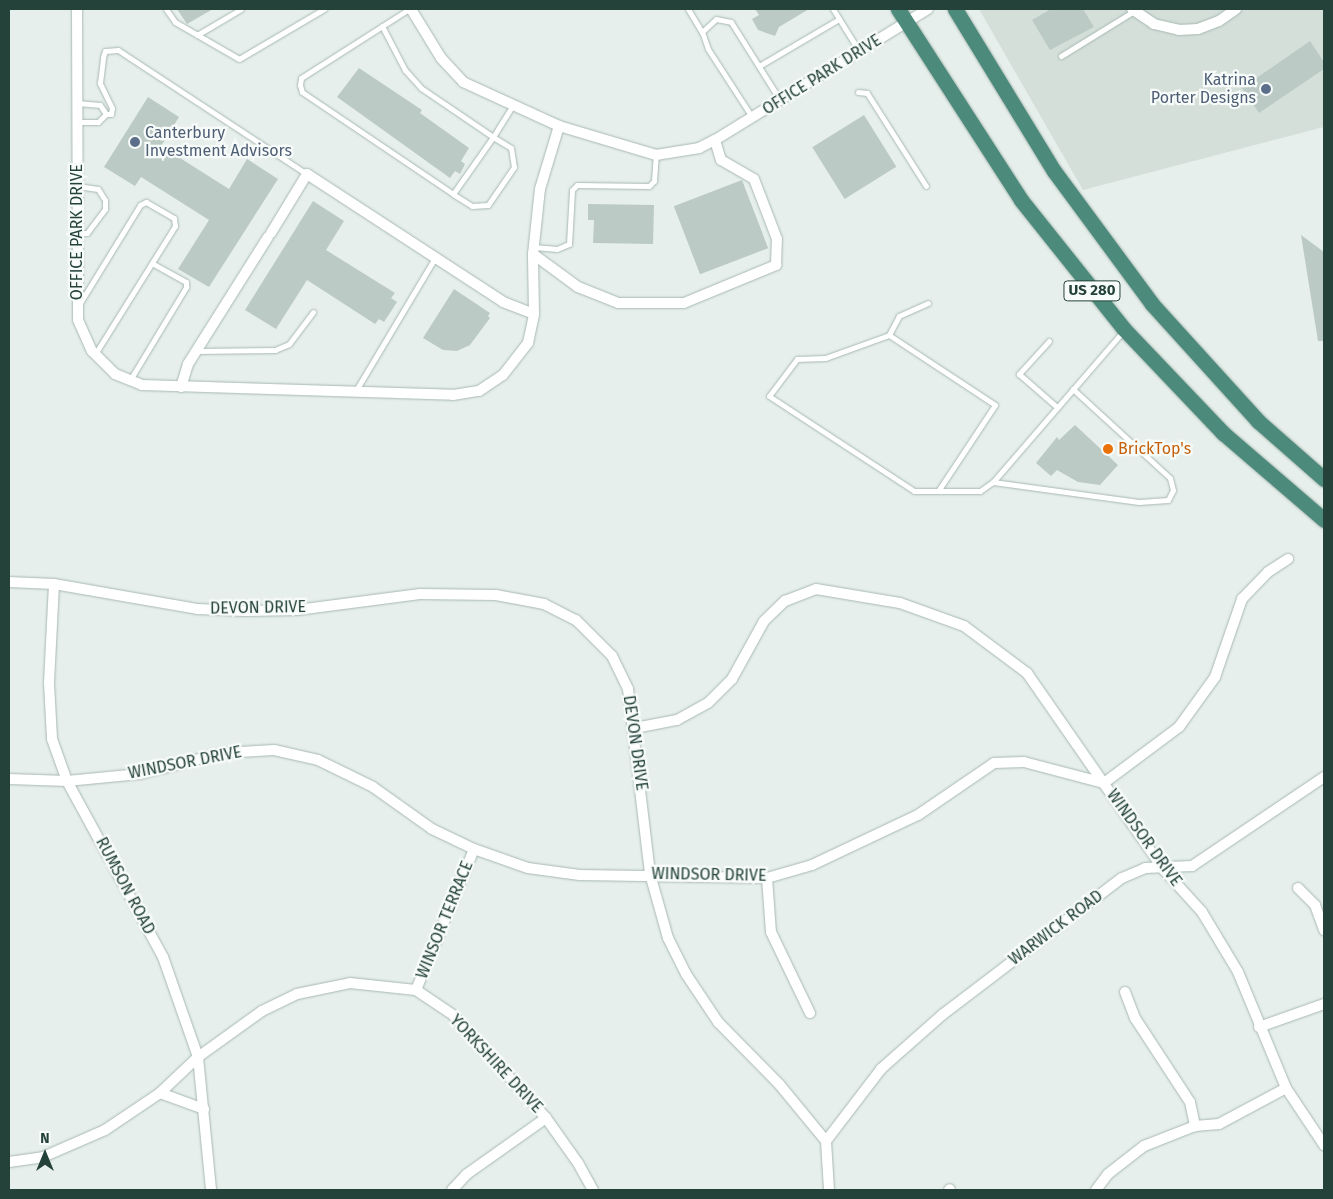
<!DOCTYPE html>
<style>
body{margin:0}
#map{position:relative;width:1333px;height:1199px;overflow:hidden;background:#e6efeb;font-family:"Fira Sans",sans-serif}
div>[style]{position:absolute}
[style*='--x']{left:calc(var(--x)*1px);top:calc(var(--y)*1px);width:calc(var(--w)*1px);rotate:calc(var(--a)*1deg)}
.built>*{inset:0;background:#d4dfda}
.building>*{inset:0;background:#bbcac4;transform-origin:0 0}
.roads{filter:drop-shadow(0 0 1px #a8b8b2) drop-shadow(0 0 1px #a8b8b2)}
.service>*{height:5px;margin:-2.5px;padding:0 2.5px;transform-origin:2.5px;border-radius:2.5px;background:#fff}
.minor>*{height:10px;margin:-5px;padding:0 5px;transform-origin:5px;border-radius:5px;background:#fff}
.trunk>*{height:15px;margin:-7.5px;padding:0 7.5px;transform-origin:7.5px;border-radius:7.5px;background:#4c8a7c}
.dots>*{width:14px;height:14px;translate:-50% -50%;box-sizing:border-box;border:2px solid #f7fbf9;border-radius:50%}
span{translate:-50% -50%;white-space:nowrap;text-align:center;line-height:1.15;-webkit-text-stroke:4.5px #f7fbf9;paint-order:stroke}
.shield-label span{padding:1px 4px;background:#f7fbf9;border:1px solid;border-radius:4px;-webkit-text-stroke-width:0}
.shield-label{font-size:15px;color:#24423a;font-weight:700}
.street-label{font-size:16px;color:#24423a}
.service-label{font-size:16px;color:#4e5e75}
.right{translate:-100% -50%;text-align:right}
.left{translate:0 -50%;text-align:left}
.food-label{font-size:16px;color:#c56008}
.frame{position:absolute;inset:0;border:10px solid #24423a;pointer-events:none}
.north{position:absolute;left:20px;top:1129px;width:50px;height:50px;-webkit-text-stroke:4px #f7fbf9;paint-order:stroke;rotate:0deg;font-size:14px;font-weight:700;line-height:20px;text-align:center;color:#24423a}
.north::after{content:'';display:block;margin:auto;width:18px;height:22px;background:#24423a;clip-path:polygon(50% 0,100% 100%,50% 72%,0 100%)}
</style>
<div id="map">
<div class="built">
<i style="clip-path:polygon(979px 9px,1324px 9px,1324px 127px,1083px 190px)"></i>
</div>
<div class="building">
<i style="clip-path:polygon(177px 9px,213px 9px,187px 24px)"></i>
<i style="clip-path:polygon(755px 9px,809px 9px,779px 27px,775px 36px,758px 30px,752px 19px,759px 15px)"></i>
<i style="clip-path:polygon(1051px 9px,1083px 9px,1094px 27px,1050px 50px,1032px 20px)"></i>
<i style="clip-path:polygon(1310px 41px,1324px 62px,1324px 69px,1259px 113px,1242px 88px)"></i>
<i style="clip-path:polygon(359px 68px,422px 110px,420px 113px,469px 148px,461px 161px,465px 164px,460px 174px,455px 171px,450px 178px,337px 97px)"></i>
<i style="clip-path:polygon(148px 97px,179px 117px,161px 146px,229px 189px,247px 159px,278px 179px,209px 287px,178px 269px,209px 220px,141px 177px,135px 186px,104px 167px)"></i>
<i style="left:864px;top:115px;width:61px;height:61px;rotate:58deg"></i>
<i style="left:742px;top:180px;width:73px;height:73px;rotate:69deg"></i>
<i style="clip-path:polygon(313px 201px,344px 221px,326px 250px,395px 293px,391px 298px,397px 302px,384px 322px,379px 319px,375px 324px,307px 280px,276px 329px,245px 310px)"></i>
<i style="clip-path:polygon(588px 204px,654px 205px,653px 244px,593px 243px,594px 220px,588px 220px)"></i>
<i style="clip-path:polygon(1301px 235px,1324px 252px,1324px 341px,1318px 341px)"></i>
<i style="clip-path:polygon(454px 289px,490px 313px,488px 316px,490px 318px,470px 345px,457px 351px,443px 350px,423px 338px)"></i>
<i style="clip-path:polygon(1075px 425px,1118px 465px,1100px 485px,1078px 482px,1057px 470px,1051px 476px,1036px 463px,1057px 437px,1059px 440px)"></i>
</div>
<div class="roads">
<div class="service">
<i style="--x:166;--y:9;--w:16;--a:55"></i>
<i style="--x:175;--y:22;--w:74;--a:30"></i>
<i style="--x:239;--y:59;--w:99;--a:-30.5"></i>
<i style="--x:409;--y:9;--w:128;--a:147.4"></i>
<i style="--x:301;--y:78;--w:7;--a:98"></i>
<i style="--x:300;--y:85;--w:7;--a:74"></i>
<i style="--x:302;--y:92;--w:182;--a:34"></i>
<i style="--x:688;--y:9;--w:27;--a:59"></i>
<i style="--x:833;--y:9;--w:49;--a:58.2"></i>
<i style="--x:382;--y:26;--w:50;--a:62.4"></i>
<i style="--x:405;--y:70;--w:24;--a:48"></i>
<i style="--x:421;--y:88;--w:87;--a:34.2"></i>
<i style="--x:493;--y:137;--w:21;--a:31"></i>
<i style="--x:511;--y:148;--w:19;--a:81"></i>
<i style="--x:514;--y:167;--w:46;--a:124.4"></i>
<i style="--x:488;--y:205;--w:16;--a:176"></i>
<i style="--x:472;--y:206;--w:22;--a:-148"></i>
<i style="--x:453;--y:194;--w:70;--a:-54.9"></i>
<i style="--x:493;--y:137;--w:38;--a:-58"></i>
<i style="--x:197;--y:35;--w:51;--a:-30.6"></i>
<i style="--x:1061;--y:56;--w:86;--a:-31.7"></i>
<i style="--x:759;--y:66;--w:93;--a:-30.4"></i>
<i style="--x:858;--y:92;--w:9;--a:6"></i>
<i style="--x:867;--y:93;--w:110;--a:57.6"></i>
<i style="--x:106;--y:114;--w:5;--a:0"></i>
<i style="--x:111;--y:114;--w:6;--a:-81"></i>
<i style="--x:112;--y:108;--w:28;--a:-116"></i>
<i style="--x:100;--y:83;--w:26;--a:-83"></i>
<i style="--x:103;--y:57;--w:6;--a:-72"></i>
<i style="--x:105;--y:51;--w:13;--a:-4"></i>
<i style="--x:118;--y:50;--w:226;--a:33.3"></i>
<i style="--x:752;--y:117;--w:81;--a:-122.9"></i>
<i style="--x:708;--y:49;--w:18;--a:-109"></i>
<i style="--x:702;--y:32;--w:19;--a:-43"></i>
<i style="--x:716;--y:19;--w:15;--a:11"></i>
<i style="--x:731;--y:22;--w:92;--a:57.9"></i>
<i style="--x:76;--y:122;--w:22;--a:0"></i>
<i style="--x:98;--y:122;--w:11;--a:-45"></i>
<i style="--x:106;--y:114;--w:11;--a:-124"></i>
<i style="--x:100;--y:105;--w:23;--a:-175"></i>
<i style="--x:77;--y:186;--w:21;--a:8"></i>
<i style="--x:98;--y:189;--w:13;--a:58"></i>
<i style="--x:105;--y:200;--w:9;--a:90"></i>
<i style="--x:105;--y:209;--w:30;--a:127"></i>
<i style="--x:87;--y:233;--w:9;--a:180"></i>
<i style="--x:534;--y:247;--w:23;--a:5"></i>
<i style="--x:557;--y:249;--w:13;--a:-23"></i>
<i style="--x:569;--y:244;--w:54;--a:-86.8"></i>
<i style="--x:572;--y:190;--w:7;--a:-45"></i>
<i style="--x:577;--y:185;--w:72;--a:0.8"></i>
<i style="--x:649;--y:186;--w:7;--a:-45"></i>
<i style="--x:654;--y:181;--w:26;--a:-86"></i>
<i style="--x:80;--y:303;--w:115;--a:-58.5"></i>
<i style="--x:140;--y:205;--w:7;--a:-27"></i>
<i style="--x:146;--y:202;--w:32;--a:30"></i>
<i style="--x:174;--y:218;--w:8;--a:83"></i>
<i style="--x:175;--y:226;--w:151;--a:122"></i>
<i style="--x:928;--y:303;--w:32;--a:156"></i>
<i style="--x:899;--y:316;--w:21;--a:118"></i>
<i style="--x:889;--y:335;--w:68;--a:160.2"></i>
<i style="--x:825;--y:358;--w:28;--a:178"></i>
<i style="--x:797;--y:359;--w:46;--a:127.1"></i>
<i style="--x:769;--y:396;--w:173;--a:33.2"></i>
<i style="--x:914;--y:491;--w:66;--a:0"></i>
<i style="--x:980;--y:491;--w:16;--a:-35"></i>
<i style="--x:993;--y:482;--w:201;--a:-49.2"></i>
<i style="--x:889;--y:335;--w:127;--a:33.4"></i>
<i style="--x:995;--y:405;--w:103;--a:123.5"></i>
<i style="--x:1049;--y:341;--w:45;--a:132.3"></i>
<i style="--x:1019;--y:374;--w:50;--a:41"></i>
<i style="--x:196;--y:351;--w:79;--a:-0.7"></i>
<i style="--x:275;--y:350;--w:15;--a:-23"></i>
<i style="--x:289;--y:344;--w:40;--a:-53"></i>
<i style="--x:130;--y:380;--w:109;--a:-58.9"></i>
<i style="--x:186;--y:287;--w:5;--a:-90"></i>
<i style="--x:186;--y:282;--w:39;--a:-151"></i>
<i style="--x:355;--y:392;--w:156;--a:-59.2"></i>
<i style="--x:993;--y:482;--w:147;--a:7.8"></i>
<i style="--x:1139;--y:502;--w:29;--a:-4"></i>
<i style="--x:1168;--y:500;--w:11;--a:-63"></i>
<i style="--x:1173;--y:490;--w:12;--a:-104"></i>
<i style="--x:1170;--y:478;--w:132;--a:-137.5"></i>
</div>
<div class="minor">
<i style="--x:77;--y:9;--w:311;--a:89.8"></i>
<i style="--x:78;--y:320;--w:34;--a:66"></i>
<i style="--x:92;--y:351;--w:33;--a:45"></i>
<i style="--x:115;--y:374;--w:29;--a:22"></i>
<i style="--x:142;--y:385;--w:311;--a:1.8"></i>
<i style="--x:453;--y:395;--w:26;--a:-9"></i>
<i style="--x:479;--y:391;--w:29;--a:-34"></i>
<i style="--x:503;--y:375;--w:41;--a:-52"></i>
<i style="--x:528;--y:343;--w:30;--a:-78"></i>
<i style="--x:534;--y:314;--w:60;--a:-91"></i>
<i style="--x:533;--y:254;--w:65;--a:-83.9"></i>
<i style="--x:540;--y:189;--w:66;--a:-73.2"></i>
<i style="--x:411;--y:9;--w:57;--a:58.5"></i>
<i style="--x:441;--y:58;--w:33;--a:47"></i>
<i style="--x:463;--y:82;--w:106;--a:24.6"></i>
<i style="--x:559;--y:126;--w:101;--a:16.6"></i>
<i style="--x:656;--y:155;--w:44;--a:-9.2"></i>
<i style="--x:699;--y:148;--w:18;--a:-27"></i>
<i style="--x:715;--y:140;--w:250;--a:-31.6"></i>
<i style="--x:1132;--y:9;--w:27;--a:34"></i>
<i style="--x:1154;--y:24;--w:26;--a:13"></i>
<i style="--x:1179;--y:30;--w:19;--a:-3"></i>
<i style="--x:1198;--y:29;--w:22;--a:-21"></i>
<i style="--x:1219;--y:21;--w:21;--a:-35"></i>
<i style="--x:271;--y:233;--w:69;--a:-58.6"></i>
<i style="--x:307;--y:174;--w:234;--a:33.1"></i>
<i style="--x:503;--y:302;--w:33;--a:21"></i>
<i style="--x:533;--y:254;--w:56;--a:36.3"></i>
<i style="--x:578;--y:287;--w:43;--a:21.8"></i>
<i style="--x:618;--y:303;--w:66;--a:0"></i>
<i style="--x:684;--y:303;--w:100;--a:-22.4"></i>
<i style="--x:776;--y:265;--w:26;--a:-88"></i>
<i style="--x:777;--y:239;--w:64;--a:-111"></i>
<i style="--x:754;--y:179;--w:38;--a:-150"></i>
<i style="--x:721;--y:160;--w:21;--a:-107"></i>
<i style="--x:181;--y:387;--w:24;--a:-73"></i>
<i style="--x:188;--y:364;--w:150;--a:-57.8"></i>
<i style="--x:9;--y:582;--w:45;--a:2.5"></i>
<i style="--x:54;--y:584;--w:145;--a:9.9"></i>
<i style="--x:197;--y:609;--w:47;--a:2.4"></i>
<i style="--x:244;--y:611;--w:53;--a:-1.1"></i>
<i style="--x:297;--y:610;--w:124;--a:-7.4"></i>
<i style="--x:420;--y:594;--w:76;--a:0.8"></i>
<i style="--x:496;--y:595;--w:49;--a:10.6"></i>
<i style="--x:544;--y:604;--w:36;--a:27"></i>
<i style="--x:576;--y:620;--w:51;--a:45"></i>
<i style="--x:612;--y:656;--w:37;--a:64"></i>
<i style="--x:628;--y:689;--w:186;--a:83.2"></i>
<i style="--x:650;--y:874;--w:66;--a:74.3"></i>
<i style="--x:668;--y:938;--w:40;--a:63.4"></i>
<i style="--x:686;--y:974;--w:58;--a:56.3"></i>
<i style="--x:718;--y:1022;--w:87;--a:45.5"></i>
<i style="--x:779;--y:1084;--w:74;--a:50.5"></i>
<i style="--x:826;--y:1141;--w:49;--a:86.5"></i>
<i style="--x:54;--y:584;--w:99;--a:92.9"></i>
<i style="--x:49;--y:683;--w:56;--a:86.9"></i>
<i style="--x:52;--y:739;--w:45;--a:70.3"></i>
<i style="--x:67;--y:781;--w:200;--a:61.4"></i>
<i style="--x:163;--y:957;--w:106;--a:70.7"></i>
<i style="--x:198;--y:1057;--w:134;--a:84.4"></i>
<i style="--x:635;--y:728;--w:43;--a:-10.8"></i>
<i style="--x:677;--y:720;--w:35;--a:-29"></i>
<i style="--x:708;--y:703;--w:34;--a:-45"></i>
<i style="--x:732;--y:679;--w:66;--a:-61.1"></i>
<i style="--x:764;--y:621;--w:29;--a:-44"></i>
<i style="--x:785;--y:601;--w:33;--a:-21"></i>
<i style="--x:816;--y:589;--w:85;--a:9.5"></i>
<i style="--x:900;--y:603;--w:68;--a:19.8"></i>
<i style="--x:964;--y:626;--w:79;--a:36.7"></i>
<i style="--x:1027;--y:673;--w:239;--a:55.2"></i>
<i style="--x:1163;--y:869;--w:58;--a:47.8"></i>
<i style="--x:1202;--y:912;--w:70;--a:59"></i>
<i style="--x:1238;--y:972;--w:126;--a:67.5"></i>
<i style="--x:1286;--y:1088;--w:69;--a:56.3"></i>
<i style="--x:9;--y:779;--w:58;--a:2"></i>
<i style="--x:67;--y:781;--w:73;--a:-5.5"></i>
<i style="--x:140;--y:774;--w:86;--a:-14.2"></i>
<i style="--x:223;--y:753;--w:51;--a:-3.4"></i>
<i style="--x:274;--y:750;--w:45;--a:12.8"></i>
<i style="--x:318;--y:760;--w:61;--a:26.1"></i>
<i style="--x:373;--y:787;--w:72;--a:35.4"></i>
<i style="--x:432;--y:829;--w:47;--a:25.5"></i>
<i style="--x:474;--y:849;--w:57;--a:19.4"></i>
<i style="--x:528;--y:868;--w:52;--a:7.7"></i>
<i style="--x:580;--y:875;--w:187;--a:0.9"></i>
<i style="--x:767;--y:878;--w:47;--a:-16.1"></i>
<i style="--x:812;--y:865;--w:117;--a:-25.3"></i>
<i style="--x:918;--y:815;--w:92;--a:-34.4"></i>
<i style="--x:994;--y:763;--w:30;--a:-2"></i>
<i style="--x:1024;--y:762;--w:83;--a:14.7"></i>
<i style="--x:1104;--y:783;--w:94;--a:-36.7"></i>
<i style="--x:1179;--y:727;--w:62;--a:-54.2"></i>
<i style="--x:1215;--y:677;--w:83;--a:-70.9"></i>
<i style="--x:1242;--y:599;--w:37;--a:-46"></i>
<i style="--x:1268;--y:572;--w:24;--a:-33"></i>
<i style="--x:767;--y:878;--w:54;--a:85.8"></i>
<i style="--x:771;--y:932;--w:90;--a:64.3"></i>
<i style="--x:1298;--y:888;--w:24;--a:45"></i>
<i style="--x:1315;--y:905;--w:27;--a:70"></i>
<i style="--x:416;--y:990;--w:152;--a:-67.6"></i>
<i style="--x:1125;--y:992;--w:28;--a:69"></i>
<i style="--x:1135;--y:1018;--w:100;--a:56.8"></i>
<i style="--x:1190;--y:1102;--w:25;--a:78"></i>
<i style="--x:1259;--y:1027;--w:69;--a:-19.5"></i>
<i style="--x:160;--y:1093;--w:47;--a:20"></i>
<i style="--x:826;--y:1141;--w:91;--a:-52.6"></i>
<i style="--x:881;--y:1069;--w:81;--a:-41.5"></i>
<i style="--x:942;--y:1015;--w:226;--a:-37.3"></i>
<i style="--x:1122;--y:878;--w:25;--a:-23"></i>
<i style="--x:1145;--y:868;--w:47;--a:-2.4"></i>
<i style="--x:1192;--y:866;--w:159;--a:-34"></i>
<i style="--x:9;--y:1162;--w:34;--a:-8"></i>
<i style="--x:43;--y:1157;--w:68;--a:-23.5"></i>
<i style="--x:105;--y:1130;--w:66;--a:-33.9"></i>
<i style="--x:160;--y:1093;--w:52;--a:-43.5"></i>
<i style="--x:198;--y:1057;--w:79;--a:-35.7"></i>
<i style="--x:262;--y:1011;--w:39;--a:-26"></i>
<i style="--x:297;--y:994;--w:54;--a:-11.7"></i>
<i style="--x:350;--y:983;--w:66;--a:6.1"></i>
<i style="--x:416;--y:990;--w:45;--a:34"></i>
<i style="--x:453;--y:1015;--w:139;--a:47.9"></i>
<i style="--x:546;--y:1118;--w:55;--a:54.6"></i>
<i style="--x:578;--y:1163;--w:31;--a:61"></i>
<i style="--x:452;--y:1190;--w:22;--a:-47"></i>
<i style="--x:467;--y:1174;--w:97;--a:-35.3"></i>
<i style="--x:949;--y:1190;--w:1;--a:-45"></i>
<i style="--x:1096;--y:1190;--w:20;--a:-53"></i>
<i style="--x:1108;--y:1174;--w:46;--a:-37.9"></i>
<i style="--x:1144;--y:1146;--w:55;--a:-21.4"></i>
<i style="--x:1195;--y:1126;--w:24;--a:-5"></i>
<i style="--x:1219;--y:1124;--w:76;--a:-28.2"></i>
</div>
<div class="trunk">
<i style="--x:898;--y:9;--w:227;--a:57.2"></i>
<i style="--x:1021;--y:200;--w:165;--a:51.4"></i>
<i style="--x:1124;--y:329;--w:144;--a:46.4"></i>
<i style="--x:1223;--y:433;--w:133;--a:40.7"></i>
<i style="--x:955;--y:9;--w:190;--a:58.6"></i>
<i style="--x:1054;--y:171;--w:165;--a:53.6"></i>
<i style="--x:1152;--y:304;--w:158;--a:47.8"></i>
<i style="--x:1258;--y:421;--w:88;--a:41.3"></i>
</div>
</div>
<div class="dots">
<i style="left:1266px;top:89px;background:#5c6f8a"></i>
<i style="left:135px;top:142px;background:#5c6f8a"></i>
<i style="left:1108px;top:449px;background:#e8710a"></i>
</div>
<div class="shield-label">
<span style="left:1092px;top:291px">US 280</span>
</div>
<div class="street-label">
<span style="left:822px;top:75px;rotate:-32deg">OFFICE PARK DRIVE</span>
<span style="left:77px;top:232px;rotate:-90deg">OFFICE PARK DRIVE</span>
<span style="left:258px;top:608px;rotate:-1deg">DEVON DRIVE</span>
<span style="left:635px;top:743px;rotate:82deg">DEVON DRIVE</span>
<span style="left:185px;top:763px;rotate:-11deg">WINDSOR DRIVE</span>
<span style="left:1144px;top:838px;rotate:54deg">WINDSOR DRIVE</span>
<span style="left:709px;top:875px;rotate:1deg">WINDSOR DRIVE</span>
<span style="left:125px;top:886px;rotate:62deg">RUMSON ROAD</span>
<span style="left:445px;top:920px;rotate:-68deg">WINSOR TERRACE</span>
<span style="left:1056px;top:928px;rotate:-37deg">WARWICK ROAD</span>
<span style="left:496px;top:1064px;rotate:47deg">YORKSHIRE DRIVE</span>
</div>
<div class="service-label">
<span class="right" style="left:1256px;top:89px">Katrina<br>Porter Designs</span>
<span class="left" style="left:145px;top:142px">Canterbury<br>Investment Advisors</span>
</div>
<div class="food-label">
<span class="left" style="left:1118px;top:449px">BrickTop's</span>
</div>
<div class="frame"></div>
<div class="north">N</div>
</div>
